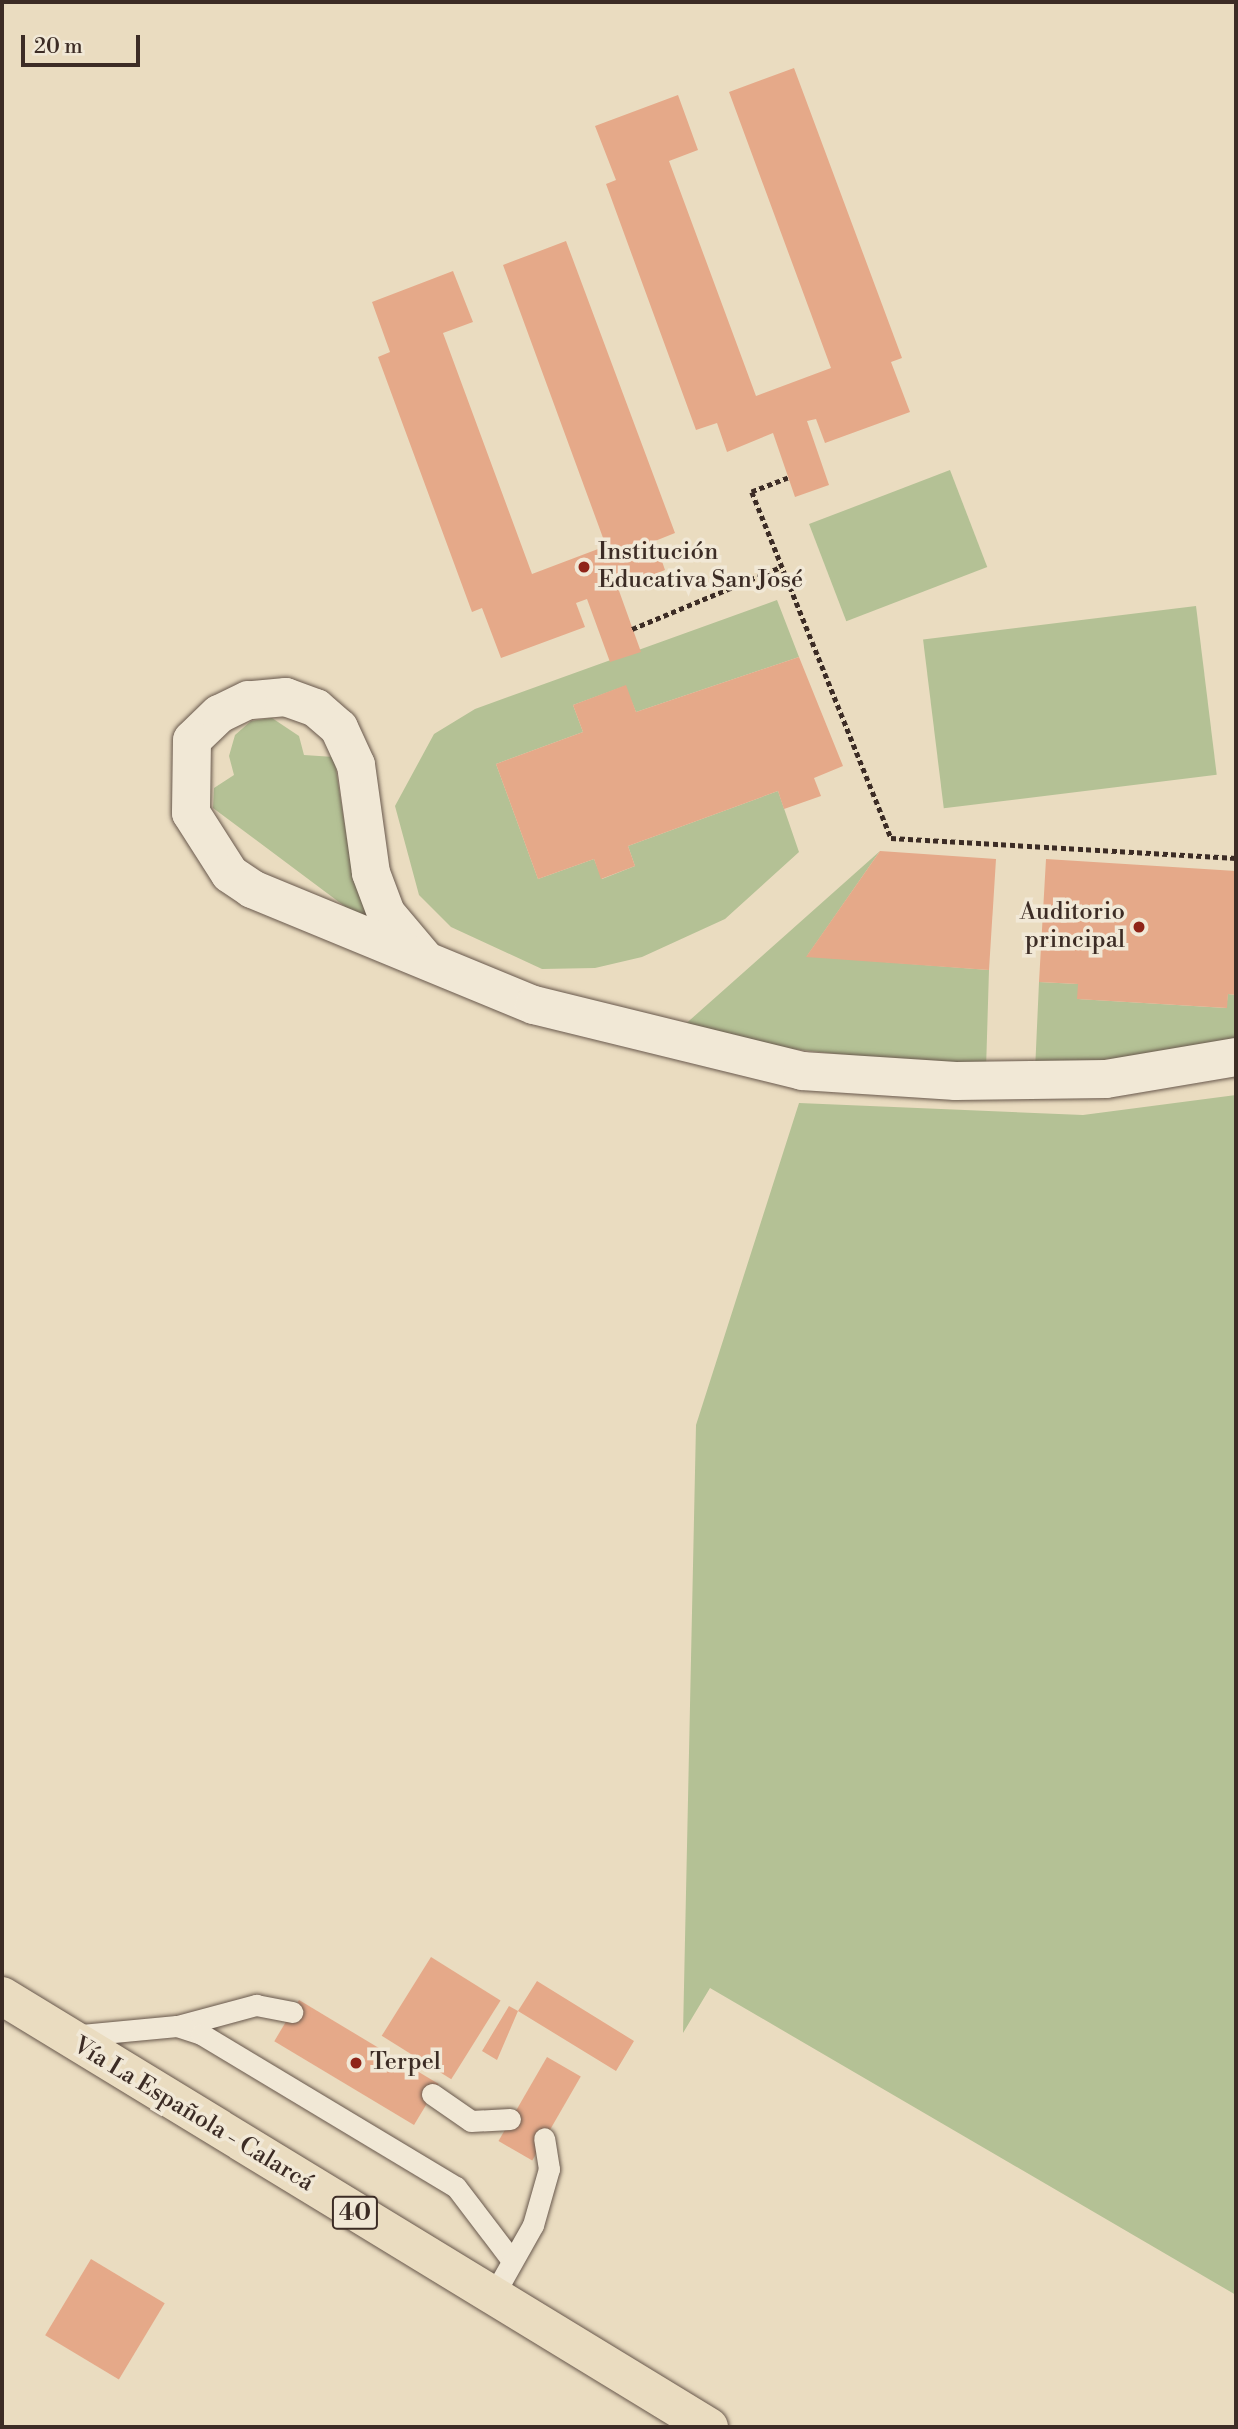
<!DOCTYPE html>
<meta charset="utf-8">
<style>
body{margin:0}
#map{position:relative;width:1238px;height:2429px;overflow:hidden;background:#eadcc0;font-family:"Libre Bodoni",serif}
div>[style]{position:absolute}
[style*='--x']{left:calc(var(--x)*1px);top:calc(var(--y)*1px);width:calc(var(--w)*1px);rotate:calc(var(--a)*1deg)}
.green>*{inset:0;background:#b4c195;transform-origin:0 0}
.building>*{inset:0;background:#e5a989;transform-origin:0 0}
.path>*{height:4.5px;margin-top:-2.25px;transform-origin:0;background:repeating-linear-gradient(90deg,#3c2c25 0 5px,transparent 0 8.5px)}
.roads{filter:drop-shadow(0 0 2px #68584c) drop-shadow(0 0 2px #68584c)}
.lane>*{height:21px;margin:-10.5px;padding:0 10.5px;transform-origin:10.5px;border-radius:10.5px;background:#f1e8d6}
.street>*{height:38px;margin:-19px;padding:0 19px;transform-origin:19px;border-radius:19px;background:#f1e8d6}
.highway>*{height:38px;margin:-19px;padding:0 19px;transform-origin:19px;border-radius:19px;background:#eadcc0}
.dots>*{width:19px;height:19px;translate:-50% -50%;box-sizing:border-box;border:4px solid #f1e8d6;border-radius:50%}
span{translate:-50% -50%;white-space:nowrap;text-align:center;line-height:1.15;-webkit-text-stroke:7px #f1e8d6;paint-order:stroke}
.shield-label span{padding:2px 5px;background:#f1e8d6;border:2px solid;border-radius:5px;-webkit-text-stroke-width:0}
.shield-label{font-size:23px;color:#3c2c25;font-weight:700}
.poi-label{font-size:24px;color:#3c2c25}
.left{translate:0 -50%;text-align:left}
.right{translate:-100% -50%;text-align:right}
.street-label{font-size:24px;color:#3c2c25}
.frame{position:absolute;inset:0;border:4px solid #3c2c25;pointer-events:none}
.scale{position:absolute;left:21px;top:35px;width:119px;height:32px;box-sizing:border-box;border:4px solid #3c2c25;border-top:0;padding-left:9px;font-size:21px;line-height:24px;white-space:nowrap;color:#3c2c25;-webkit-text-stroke:5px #f1e8d6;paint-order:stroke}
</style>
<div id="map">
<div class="green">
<i style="left:950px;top:470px;width:104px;height:151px;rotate:69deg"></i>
<i style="clip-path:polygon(777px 600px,799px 657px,636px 712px,625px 686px,573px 705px,583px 732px,496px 764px,538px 879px,594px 859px,602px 879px,635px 866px,628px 846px,778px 791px,799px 852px,725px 919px,642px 957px,595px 968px,542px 969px,451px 927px,419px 895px,395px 806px,434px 734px,475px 709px)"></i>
<i style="left:1196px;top:606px;width:170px;height:275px;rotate:83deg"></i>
<i style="clip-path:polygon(272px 718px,299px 736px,304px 755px,334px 757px,353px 877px,371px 918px,363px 920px,213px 808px,214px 788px,234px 775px,229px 756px,235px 735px,251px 721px)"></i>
<i style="clip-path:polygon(880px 851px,807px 956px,989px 970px,986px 1070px,672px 1036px)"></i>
<i style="clip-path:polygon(1039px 982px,1078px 984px,1078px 999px,1226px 1008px,1228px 994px,1236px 995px,1236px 1048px,1035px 1071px)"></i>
<i style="clip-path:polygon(1236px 1095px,1236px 2295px,710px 1988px,683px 2033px,696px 1425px,799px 1103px,1083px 1115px)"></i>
</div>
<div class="building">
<i style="clip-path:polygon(794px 68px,902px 358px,891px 362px,910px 412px,825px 443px,816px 419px,807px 421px,829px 485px,795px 497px,773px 433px,727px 452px,717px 423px,696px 430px,606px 184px,616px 180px,595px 126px,678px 95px,698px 150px,669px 161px,756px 396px,831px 368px,729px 92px)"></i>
<i style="clip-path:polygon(566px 241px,675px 533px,655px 541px,665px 570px,618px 588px,641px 652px,610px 662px,587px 599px,576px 603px,585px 627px,501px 658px,482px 608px,472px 612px,378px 357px,390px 352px,372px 302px,453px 271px,473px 322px,443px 333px,532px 574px,606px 546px,503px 265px)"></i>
<i style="clip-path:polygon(799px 657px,843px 766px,814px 778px,821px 796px,784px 809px,778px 791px,628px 846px,635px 866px,601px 879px,594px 859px,538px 879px,496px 764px,583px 732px,573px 705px,626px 685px,636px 712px)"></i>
<i style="clip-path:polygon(880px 851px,996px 859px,989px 970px,806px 957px)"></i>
<i style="clip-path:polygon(1046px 859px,1236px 871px,1236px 995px,1228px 994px,1227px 1008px,1077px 999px,1078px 984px,1039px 982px)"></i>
<i style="left:431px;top:1957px;width:82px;height:93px;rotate:32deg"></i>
<i style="clip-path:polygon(537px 1981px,634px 2041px,616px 2071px,518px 2011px,497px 2060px,482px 2051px,509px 2006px,518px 2011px)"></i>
<i style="left:299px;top:2000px;width:163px;height:48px;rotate:31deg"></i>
<i style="left:547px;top:2057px;width:39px;height:97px;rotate:30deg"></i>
<i style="left:91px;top:2259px;width:86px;height:89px;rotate:31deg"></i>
</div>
<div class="path">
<i style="--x:788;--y:478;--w:39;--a:159"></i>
<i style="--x:752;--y:492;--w:373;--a:68.1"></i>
<i style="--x:891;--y:838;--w:346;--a:3.3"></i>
<i style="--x:632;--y:629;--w:161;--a:-22.6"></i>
</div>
<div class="roads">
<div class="lane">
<i style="--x:178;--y:2026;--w:81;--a:-15.1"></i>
<i style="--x:256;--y:2005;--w:37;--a:11"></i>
<i style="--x:71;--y:2036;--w:106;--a:-5.4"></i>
<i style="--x:177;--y:2026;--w:25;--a:18"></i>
<i style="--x:201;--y:2034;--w:297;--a:31"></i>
<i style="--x:456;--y:2187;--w:89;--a:52.7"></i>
<i style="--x:432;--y:2094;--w:47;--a:34.7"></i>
<i style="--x:471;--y:2121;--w:39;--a:-3"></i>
<i style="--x:493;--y:2296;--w:81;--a:-60.6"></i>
<i style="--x:533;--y:2225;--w:58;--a:-74.1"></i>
<i style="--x:549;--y:2169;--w:31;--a:-99"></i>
</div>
<div class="street">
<i style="--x:423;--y:957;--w:57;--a:-130.1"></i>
<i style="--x:386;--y:913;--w:43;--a:-110.6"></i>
<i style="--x:371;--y:873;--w:109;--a:-97.9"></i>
<i style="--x:356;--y:765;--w:41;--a:-114.7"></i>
<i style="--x:339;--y:728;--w:30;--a:-139"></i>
<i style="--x:316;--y:708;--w:32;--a:-160"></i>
<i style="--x:286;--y:697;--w:38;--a:175"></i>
<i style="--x:248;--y:700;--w:32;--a:154"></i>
<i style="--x:219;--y:714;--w:37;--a:136"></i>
<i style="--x:192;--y:740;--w:73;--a:90.8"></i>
<i style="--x:191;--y:813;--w:72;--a:57.4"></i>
<i style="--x:230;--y:874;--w:27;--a:34"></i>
<i style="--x:252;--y:889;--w:305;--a:22.4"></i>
<i style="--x:534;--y:1005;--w:276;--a:13.8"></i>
<i style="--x:802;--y:1071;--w:154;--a:3.7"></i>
<i style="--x:956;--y:1081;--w:150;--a:-0.8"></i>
<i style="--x:1106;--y:1079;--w:132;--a:-9.6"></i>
</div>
<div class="highway">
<i style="--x:2;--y:1996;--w:828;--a:31.37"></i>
</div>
</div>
<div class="dots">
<i style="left:584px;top:567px;background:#8f2418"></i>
<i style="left:1139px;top:927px;background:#8f2418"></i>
<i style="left:356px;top:2063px;background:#8f2418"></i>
</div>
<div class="shield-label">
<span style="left:355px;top:2213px">40</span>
</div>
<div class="poi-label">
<span class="left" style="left:598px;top:567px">Institución<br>Educativa San José</span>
<span class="right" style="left:1125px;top:927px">Auditorio<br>principal</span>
<span class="left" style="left:370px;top:2063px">Terpel</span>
</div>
<div class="street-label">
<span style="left:193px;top:2115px;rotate:31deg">Vía La Española - Calarcá</span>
</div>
<div class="frame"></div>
<div class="scale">20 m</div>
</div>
